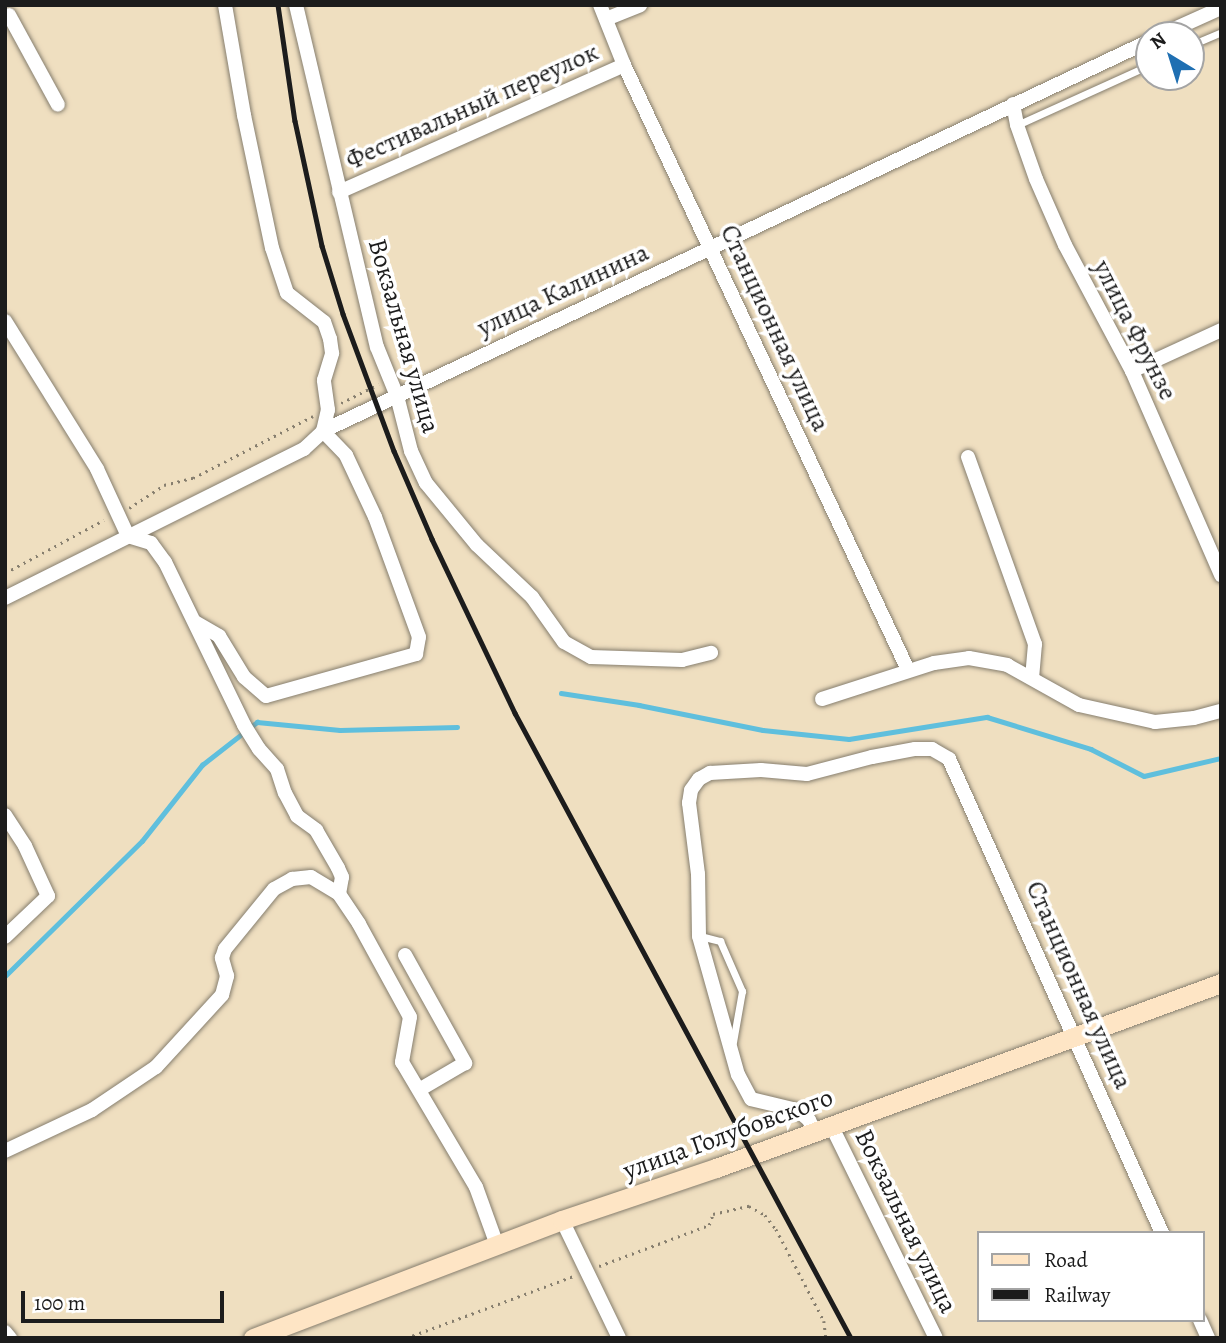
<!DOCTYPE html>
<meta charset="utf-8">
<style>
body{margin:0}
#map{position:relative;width:1226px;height:1343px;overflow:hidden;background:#efdfc0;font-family:Alegreya,serif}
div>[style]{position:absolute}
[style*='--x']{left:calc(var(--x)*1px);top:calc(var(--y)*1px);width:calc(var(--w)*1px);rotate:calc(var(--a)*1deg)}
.stream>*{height:4.5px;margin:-2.25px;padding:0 2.25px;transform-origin:2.25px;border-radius:2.25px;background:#5fbfdd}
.path>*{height:2.5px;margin-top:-1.25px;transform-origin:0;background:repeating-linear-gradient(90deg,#867e6e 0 2px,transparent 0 7px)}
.roads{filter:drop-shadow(0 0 2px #867e6e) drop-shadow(0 0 2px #867e6e)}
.lane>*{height:7px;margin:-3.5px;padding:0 3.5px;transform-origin:3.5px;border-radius:3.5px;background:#fff}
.street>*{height:14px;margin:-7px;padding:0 7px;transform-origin:7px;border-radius:7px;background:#fff}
.secondary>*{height:19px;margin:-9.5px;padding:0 9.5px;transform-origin:9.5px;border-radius:9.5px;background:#fee5c5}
.rail>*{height:4.5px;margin:-2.25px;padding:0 2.25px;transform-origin:2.25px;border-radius:2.25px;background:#1c1c1c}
span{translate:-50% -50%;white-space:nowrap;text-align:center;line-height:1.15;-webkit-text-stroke:7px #fff;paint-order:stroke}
.street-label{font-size:26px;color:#1c1c1c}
.frame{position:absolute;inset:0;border:7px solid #1c1c1c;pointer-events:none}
.legend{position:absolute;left:977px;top:1231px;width:228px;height:91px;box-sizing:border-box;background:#fff;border:2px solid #a4a4a4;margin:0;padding:9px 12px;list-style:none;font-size:21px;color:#1c1c1c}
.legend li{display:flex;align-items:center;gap:14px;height:35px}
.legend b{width:35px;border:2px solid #a4a4a4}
.north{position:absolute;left:1135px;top:21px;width:70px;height:70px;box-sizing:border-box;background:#fff;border:2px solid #a4a4a4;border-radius:50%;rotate:322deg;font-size:19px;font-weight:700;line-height:28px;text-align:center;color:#1c1c1c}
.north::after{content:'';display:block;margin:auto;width:24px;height:32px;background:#1f6fb2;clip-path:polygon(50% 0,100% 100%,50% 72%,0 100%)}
.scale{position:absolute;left:21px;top:1291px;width:203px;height:32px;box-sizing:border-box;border:4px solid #1c1c1c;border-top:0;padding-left:9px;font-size:21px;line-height:24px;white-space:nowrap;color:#1c1c1c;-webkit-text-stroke:5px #fff;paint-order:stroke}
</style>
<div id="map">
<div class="stream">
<i style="--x:561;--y:693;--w:79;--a:8.7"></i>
<i style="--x:639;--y:705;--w:126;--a:11.4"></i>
<i style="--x:763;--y:730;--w:86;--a:6"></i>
<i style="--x:849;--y:739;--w:140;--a:-9.1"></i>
<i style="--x:987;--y:717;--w:109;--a:17.1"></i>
<i style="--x:1091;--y:749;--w:59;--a:27"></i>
<i style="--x:1144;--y:776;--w:79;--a:-13.2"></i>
<i style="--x:5;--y:976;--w:192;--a:-44.6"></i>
<i style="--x:142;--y:841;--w:97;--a:-51.7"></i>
<i style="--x:202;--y:765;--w:70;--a:-38"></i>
<i style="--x:257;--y:722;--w:83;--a:5.5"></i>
<i style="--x:340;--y:730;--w:117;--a:-1.5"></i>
</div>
<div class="path">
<i style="--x:341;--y:403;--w:42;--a:-26.6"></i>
<i style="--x:129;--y:508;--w:42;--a:-33.3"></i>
<i style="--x:164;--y:485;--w:30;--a:-14"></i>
<i style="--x:193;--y:478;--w:135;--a:-27.3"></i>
<i style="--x:5;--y:573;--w:112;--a:-28.2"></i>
<i style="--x:599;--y:1266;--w:117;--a:-20.4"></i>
<i style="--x:709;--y:1225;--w:12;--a:-70"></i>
<i style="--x:713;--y:1214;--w:37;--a:-13"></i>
<i style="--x:749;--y:1206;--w:18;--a:29"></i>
<i style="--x:765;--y:1215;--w:18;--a:52"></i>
<i style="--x:776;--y:1229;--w:104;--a:62.4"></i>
<i style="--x:824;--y:1321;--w:17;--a:83"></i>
<i style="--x:406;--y:1338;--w:179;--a:-20.3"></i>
</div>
<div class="roads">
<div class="lane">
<i style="--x:1191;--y:45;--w:33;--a:-23"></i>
<i style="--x:1017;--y:125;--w:145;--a:-24.4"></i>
<i style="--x:700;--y:936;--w:21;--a:14"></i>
<i style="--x:720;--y:941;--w:55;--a:66.3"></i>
<i style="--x:742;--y:991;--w:52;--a:100"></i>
</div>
<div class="street">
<i style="--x:296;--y:5;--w:351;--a:76.7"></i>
<i style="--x:377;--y:347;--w:53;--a:67.8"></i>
<i style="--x:397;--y:396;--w:57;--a:75.7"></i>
<i style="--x:411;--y:451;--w:35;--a:65"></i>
<i style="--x:426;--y:483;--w:80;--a:50.6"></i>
<i style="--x:477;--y:545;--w:76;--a:43.4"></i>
<i style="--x:532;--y:597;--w:55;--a:54.6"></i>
<i style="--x:564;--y:642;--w:31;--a:29"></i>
<i style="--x:591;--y:657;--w:91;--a:1.9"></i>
<i style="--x:682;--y:660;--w:30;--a:-14"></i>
<i style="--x:600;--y:5;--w:65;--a:68.2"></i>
<i style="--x:624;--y:65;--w:668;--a:64.85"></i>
<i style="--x:9;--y:15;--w:102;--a:61.4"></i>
<i style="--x:606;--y:19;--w:37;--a:-22"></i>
<i style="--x:1161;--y:35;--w:66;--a:-24.2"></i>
<i style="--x:1013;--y:104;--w:21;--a:79"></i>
<i style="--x:1017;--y:125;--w:57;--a:70.6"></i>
<i style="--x:1036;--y:179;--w:72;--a:66.3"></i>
<i style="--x:1065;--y:245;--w:143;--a:62"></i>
<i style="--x:1132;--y:371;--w:223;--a:66.4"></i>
<i style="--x:339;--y:192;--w:312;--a:-24"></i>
<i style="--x:5;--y:321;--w:174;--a:58.1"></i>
<i style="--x:97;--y:469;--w:74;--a:65.2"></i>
<i style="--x:128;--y:536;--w:24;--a:17"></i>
<i style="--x:151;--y:543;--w:24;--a:54"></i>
<i style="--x:165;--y:562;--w:181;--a:64.1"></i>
<i style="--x:244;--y:725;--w:28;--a:58"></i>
<i style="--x:259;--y:749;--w:27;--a:48"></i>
<i style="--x:277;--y:769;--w:25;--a:72"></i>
<i style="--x:285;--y:793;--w:26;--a:62"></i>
<i style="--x:297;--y:816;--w:24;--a:36"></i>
<i style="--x:316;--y:830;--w:44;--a:59.9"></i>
<i style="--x:338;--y:868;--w:10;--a:66"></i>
<i style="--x:342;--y:877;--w:17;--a:100"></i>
<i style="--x:1132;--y:371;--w:98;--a:-24.7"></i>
<i style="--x:968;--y:457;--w:199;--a:70.3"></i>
<i style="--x:1035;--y:644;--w:34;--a:95"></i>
<i style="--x:5;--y:598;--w:334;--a:-26.5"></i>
<i style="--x:304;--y:449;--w:26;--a:-43"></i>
<i style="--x:323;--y:431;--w:913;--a:-25.27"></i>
<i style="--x:195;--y:622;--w:28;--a:30"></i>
<i style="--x:219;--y:636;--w:48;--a:58.6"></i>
<i style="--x:244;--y:677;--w:29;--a:41"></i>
<i style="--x:266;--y:696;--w:156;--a:-15.6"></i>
<i style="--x:416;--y:654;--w:17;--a:-80"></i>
<i style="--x:419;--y:637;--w:128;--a:-110.1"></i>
<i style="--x:375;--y:517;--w:68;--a:-115.1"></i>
<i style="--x:346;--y:455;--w:33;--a:-134"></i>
<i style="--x:323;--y:431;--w:22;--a:-77"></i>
<i style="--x:328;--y:410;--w:30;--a:-98"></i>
<i style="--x:324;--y:380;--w:28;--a:-73"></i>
<i style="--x:332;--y:353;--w:14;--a:-98"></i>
<i style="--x:330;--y:339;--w:18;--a:-109"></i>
<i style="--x:324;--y:322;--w:47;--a:-141.9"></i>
<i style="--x:287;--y:293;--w:47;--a:-108.4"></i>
<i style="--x:272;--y:248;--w:136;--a:-101.9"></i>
<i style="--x:244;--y:115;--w:112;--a:-99.8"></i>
<i style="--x:822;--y:699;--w:118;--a:-17.8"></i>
<i style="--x:934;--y:663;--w:35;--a:-8"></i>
<i style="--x:969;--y:658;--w:39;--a:10"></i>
<i style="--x:1007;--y:665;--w:82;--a:29.1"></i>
<i style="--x:1079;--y:705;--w:78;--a:12.6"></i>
<i style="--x:1155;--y:722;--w:39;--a:-6"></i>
<i style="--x:1194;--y:718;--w:28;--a:-15"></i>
<i style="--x:5;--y:815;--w:37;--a:57"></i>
<i style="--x:25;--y:846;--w:55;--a:65.3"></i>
<i style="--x:48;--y:896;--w:59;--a:136.4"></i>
<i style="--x:405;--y:955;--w:124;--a:60.9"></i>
<i style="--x:465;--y:1063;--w:53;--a:149.6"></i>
<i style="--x:831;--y:1125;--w:237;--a:63.8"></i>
<i style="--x:815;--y:1132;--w:13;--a:-117"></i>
<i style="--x:809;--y:1120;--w:16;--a:-140"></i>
<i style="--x:797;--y:1110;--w:47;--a:-166.6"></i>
<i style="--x:751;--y:1099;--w:27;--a:-118"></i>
<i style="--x:738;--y:1075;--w:144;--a:-105.7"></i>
<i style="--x:699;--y:936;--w:62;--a:-90.9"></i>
<i style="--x:698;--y:874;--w:72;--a:-97.2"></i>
<i style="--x:689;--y:803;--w:13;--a:-81"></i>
<i style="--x:691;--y:790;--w:14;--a:-54"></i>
<i style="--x:699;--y:779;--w:13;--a:-29"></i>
<i style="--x:710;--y:773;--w:51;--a:-3.4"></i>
<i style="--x:761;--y:770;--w:46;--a:5"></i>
<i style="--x:807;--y:774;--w:67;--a:-14.7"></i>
<i style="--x:872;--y:757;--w:44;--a:-10.5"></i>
<i style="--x:915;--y:749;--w:17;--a:0"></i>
<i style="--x:932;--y:749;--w:20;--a:30"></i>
<i style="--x:949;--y:759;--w:520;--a:65.8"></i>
<i style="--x:5;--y:1151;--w:96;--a:-25.2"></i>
<i style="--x:92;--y:1110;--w:77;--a:-33.9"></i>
<i style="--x:156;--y:1067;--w:98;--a:-47.5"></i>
<i style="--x:222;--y:995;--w:20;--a:-75"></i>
<i style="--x:227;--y:976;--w:19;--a:-106"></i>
<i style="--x:222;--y:958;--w:9;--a:-72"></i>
<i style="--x:225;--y:949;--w:77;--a:-50.8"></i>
<i style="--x:274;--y:889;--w:21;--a:-29"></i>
<i style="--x:292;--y:879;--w:19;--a:-6"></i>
<i style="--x:311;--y:877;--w:33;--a:31"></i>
<i style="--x:339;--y:894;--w:36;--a:56"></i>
<i style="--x:359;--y:924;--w:106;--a:61.3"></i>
<i style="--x:410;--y:1017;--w:46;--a:100.1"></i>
<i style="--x:402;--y:1062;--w:145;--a:59.4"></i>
<i style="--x:476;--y:1187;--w:62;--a:70.1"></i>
<i style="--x:562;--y:1220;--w:131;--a:64.2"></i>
<i style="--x:1200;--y:1320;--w:20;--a:66"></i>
<i style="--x:5;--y:1332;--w:8;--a:50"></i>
</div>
<div class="secondary">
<i style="--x:253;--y:1338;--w:331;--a:-20.9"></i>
<i style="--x:562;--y:1220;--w:163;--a:-18.7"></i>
<i style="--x:716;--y:1168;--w:538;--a:-20.12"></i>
</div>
</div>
<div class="rail">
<i style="--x:278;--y:5;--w:117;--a:81.7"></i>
<i style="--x:295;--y:121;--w:128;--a:77.8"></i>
<i style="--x:322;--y:246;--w:71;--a:72.8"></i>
<i style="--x:343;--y:314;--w:146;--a:69.6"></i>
<i style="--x:394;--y:451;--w:96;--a:66.6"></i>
<i style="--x:432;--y:539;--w:193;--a:64.5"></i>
<i style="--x:515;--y:713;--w:710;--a:61.74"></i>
</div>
<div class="street-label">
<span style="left:472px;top:106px;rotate:-24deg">Фестивальный переулок</span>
<span style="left:563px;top:290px;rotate:-25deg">улица Калинина</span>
<span style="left:775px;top:328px;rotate:65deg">Станционная улица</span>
<span style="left:1135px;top:330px;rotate:63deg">улица Фрунзе</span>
<span style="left:404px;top:336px;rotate:74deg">Вокзальная улица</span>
<span style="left:1079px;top:985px;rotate:66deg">Станционная улица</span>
<span style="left:728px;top:1134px;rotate:-20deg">улица Голубовского</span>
<span style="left:906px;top:1221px;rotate:64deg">Вокзальная улица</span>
</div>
<div class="frame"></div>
<ul class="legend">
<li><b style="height:9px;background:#fee5c5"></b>Road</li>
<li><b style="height:9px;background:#1c1c1c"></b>Railway</li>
</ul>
<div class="north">N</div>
<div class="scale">100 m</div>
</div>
